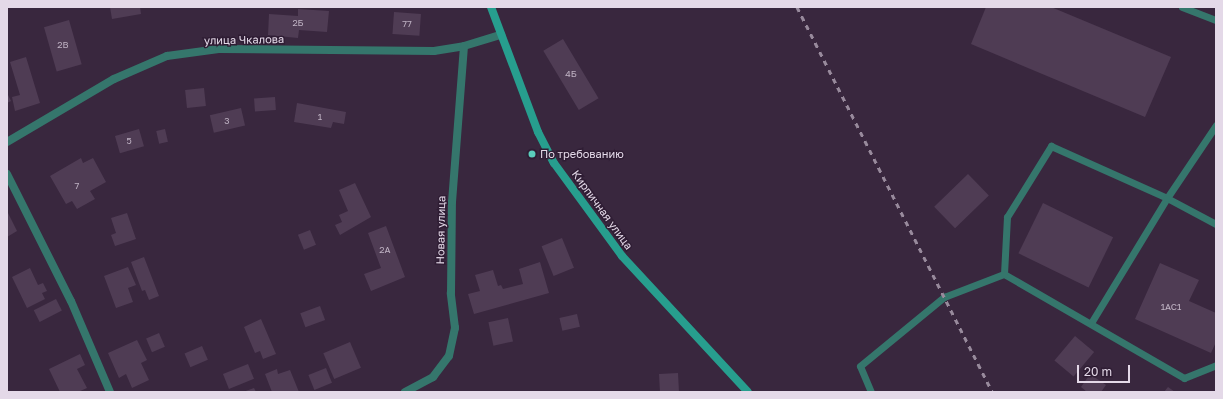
<!DOCTYPE html>
<meta charset="utf-8">
<style>
body{margin:0}
#map{position:relative;width:1223px;height:399px;overflow:hidden;background:#39273e;font-family:"Golos Text",sans-serif}
div>[style]{position:absolute}
[style*='--x']{left:calc(var(--x)*1px);top:calc(var(--y)*1px);width:calc(var(--w)*1px);rotate:calc(var(--a)*1deg)}
.building>*{inset:0;background:#4f3c54;transform-origin:0 0}
.lane>*{height:7px;margin:-3.5px;padding:0 3.5px;transform-origin:3.5px;border-radius:3.5px;background:#35766c}
.street>*{height:8px;margin:-4px;padding:0 4px;transform-origin:4px;border-radius:4px;background:#35766c}
.secondary>*{height:8px;margin:-4px;padding:0 4px;transform-origin:4px;border-radius:4px;background:#279e8e}
.rail>*{height:3px;margin-top:-1.5px;transform-origin:0;background:repeating-linear-gradient(90deg,#988a9c 0 5px,transparent 0 10px)}
.dots>*{width:11px;height:11px;translate:-50% -50%;box-sizing:border-box;border:2px solid #2f1d34;border-radius:50%}
span{translate:-50% -50%;white-space:nowrap;text-align:center;line-height:1.15;-webkit-text-stroke:3px #2f1d34;paint-order:stroke}
.number-label{font-size:9px;color:#bfb2c3}
.number-label span{-webkit-text-stroke-width:0}
.street-label{font-size:11px;color:#e4d9e8}
.poi-label{font-size:11px;color:#e4d9e8}
.left{translate:0 -50%;text-align:left}
.frame{position:absolute;inset:0;border:8px solid #e4d9e8;pointer-events:none}
.scale{position:absolute;left:1077px;top:365px;width:53px;height:18px;box-sizing:border-box;border:2px solid #e4d9e8;border-top:0;padding-left:5px;font-size:12px;line-height:14px;white-space:nowrap;color:#e4d9e8;-webkit-text-stroke:3px #2f1d34;paint-order:stroke}
</style>
<div id="map">
<div class="building">
<i style="clip-path:polygon(110px 7px,140px 7px,141px 14px,112px 19px)"></i>
<i style="clip-path:polygon(986px 7px,1051px 7px,1171px 57px,1145px 117px,971px 44px)"></i>
<i style="clip-path:polygon(298px 9px,329px 11px,327px 32px,299px 30px,298px 38px,268px 35px,269px 14px,298px 16px)"></i>
<i style="left:394px;top:12px;width:27px;height:22px;rotate:4deg"></i>
<i style="left:69px;top:20px;width:46px;height:26px;rotate:74deg"></i>
<i style="left:563px;top:39px;width:69px;height:23px;rotate:59deg"></i>
<i style="clip-path:polygon(26px 57px,40px 103px,15px 111px,12px 97px,20px 95px,10px 62px)"></i>
<i style="left:204px;top:88px;width:18px;height:19px;rotate:84deg"></i>
<i style="clip-path:polygon(7px 93px,11px 101px,7px 103px)"></i>
<i style="left:275px;top:97px;width:13px;height:21px;rotate:86deg"></i>
<i style="clip-path:polygon(297px 103px,346px 112px,344px 124px,333px 122px,331px 128px,294px 122px)"></i>
<i style="left:241px;top:108px;width:18px;height:32px;rotate:77deg"></i>
<i style="left:139px;top:129px;width:18px;height:25px;rotate:74deg"></i>
<i style="left:165px;top:129px;width:13px;height:9px;rotate:77deg"></i>
<i style="clip-path:polygon(81px 158px,83px 163px,93px 158px,106px 182px,90px 191px,95px 199px,77px 209px,72px 201px,66px 204px,50px 176px)"></i>
<i style="left:968px;top:174px;width:30px;height:47px;rotate:46deg"></i>
<i style="clip-path:polygon(355px 183px,371px 217px,340px 235px,335px 225px,342px 222px,339px 215px,348px 211px,339px 190px)"></i>
<i style="left:1043px;top:203px;width:78px;height:56px;rotate:26deg"></i>
<i style="clip-path:polygon(7px 211px,17px 231px,7px 237px)"></i>
<i style="clip-path:polygon(127px 213px,136px 239px,115px 246px,111px 235px,116px 233px,111px 218px)"></i>
<i style="clip-path:polygon(386px 226px,405px 277px,371px 291px,364px 274px,381px 268px,368px 233px)"></i>
<i style="left:310px;top:230px;width:16px;height:13px;rotate:68deg"></i>
<i style="left:562px;top:238px;width:32px;height:22px;rotate:68deg"></i>
<i style="clip-path:polygon(144px 257px,159px 296px,149px 300px,145px 290px,142px 291px,131px 262px)"></i>
<i style="clip-path:polygon(540px 262px,549px 293px,474px 314px,468px 294px,480px 291px,475px 275px,493px 270px,498px 286px,501px 285px,503px 289px,523px 284px,519px 269px)"></i>
<i style="clip-path:polygon(1160px 263px,1199px 280px,1189px 301px,1216px 313px,1216px 342px,1211px 353px,1135px 319px)"></i>
<i style="clip-path:polygon(128px 267px,136px 285px,128px 288px,133px 302px,116px 308px,104px 276px)"></i>
<i style="clip-path:polygon(30px 268px,38px 285px,43px 283px,47px 291px,42px 293px,45px 299px,27px 308px,12px 277px)"></i>
<i style="left:56px;top:299px;width:13px;height:25px;rotate:63deg"></i>
<i style="left:320px;top:306px;width:15px;height:21px;rotate:70deg"></i>
<i style="left:577px;top:314px;width:13px;height:18px;rotate:77deg"></i>
<i style="left:508px;top:318px;width:24px;height:20px;rotate:78deg"></i>
<i style="clip-path:polygon(261px 319px,276px 354px,263px 359px,260px 351px,255px 353px,244px 327px)"></i>
<i style="left:159px;top:333px;width:15px;height:14px;rotate:67deg"></i>
<i style="left:1075px;top:336px;width:25px;height:32px;rotate:40deg"></i>
<i style="clip-path:polygon(137px 340px,147px 360px,141px 363px,149px 380px,132px 388px,126px 374px,119px 378px,108px 353px)"></i>
<i style="left:350px;top:342px;width:28px;height:29px;rotate:67deg"></i>
<i style="left:202px;top:346px;width:15px;height:19px;rotate:67deg"></i>
<i style="clip-path:polygon(80px 354px,85px 365px,77px 369px,87px 388px,78px 392px,60px 392px,49px 369px)"></i>
<i style="left:248px;top:364px;width:16px;height:27px;rotate:68deg"></i>
<i style="left:326px;top:368px;width:16px;height:19px;rotate:68deg"></i>
<i style="clip-path:polygon(277px 369px,278px 374px,290px 370px,299px 392px,272px 392px,265px 374px)"></i>
<i style="left:678px;top:373px;width:19px;height:19px;rotate:87deg"></i>
<i style="clip-path:polygon(1090px 374px,1106px 385px,1101px 392px,1087px 392px,1081px 387px)"></i>
<i style="clip-path:polygon(1168px 387px,1175px 392px,1164px 392px)"></i>
<i style="clip-path:polygon(254px 388px,256px 392px,243px 392px)"></i>
</div>
<div class="lane">
<i style="--x:1182;--y:7;--w:36;--a:21"></i>
<i style="--x:1004;--y:274;--w:57;--a:-87"></i>
<i style="--x:1007;--y:217;--w:84;--a:-58.2"></i>
<i style="--x:1051;--y:146;--w:127;--a:24.1"></i>
<i style="--x:1167;--y:198;--w:55;--a:28"></i>
<i style="--x:1004;--y:274;--w:208;--a:30"></i>
<i style="--x:1184;--y:378;--w:35;--a:-22"></i>
<i style="--x:1091;--y:323;--w:146;--a:-58.7"></i>
<i style="--x:1167;--y:198;--w:88;--a:-56.1"></i>
<i style="--x:871;--y:392;--w:28;--a:-113"></i>
<i style="--x:860;--y:366;--w:109;--a:-39.4"></i>
<i style="--x:944;--y:297;--w:64;--a:-21"></i>
</div>
<div class="street">
<i style="--x:7;--y:142;--w:124;--a:-30.5"></i>
<i style="--x:114;--y:79;--w:58;--a:-23.5"></i>
<i style="--x:167;--y:56;--w:52;--a:-7.7"></i>
<i style="--x:219;--y:49;--w:215;--a:0.5"></i>
<i style="--x:434;--y:51;--w:30;--a:-9"></i>
<i style="--x:464;--y:46;--w:39;--a:-17"></i>
<i style="--x:7;--y:174;--w:142;--a:63.3"></i>
<i style="--x:71;--y:301;--w:99;--a:66.8"></i>
<i style="--x:405;--y:392;--w:32;--a:-28"></i>
<i style="--x:433;--y:377;--w:26;--a:-53"></i>
<i style="--x:449;--y:356;--w:29;--a:-78"></i>
<i style="--x:455;--y:328;--w:35;--a:-97"></i>
<i style="--x:451;--y:293;--w:91;--a:-89.4"></i>
<i style="--x:452;--y:202;--w:156;--a:-85.6"></i>
</div>
<div class="secondary">
<i style="--x:491;--y:7;--w:134;--a:69.4"></i>
<i style="--x:538;--y:132;--w:35;--a:63"></i>
<i style="--x:554;--y:163;--w:115;--a:53.8"></i>
<i style="--x:622;--y:256;--w:185;--a:47.2"></i>
</div>
<div class="rail">
<i style="--x:797;--y:7;--w:432;--a:63.1"></i>
</div>
<div class="dots">
<i style="left:532px;top:154px;background:#5bcebc"></i>
</div>
<div class="number-label">
<span style="left:298px;top:23px">2Б</span>
<span style="left:407px;top:24px">77</span>
<span style="left:63px;top:45px">2В</span>
<span style="left:571px;top:74px">4Б</span>
<span style="left:320px;top:117px">1</span>
<span style="left:227px;top:121px">3</span>
<span style="left:129px;top:141px">5</span>
<span style="left:77px;top:186px">7</span>
<span style="left:385px;top:250px">2А</span>
<span style="left:1171px;top:307px">1АС1</span>
</div>
<div class="street-label">
<span style="left:244px;top:40px;rotate:-1deg">улица Чкалова</span>
<span style="left:602px;top:210px;rotate:54deg">Кирпичная улица</span>
<span style="left:441px;top:230px;rotate:-89deg">Новая улица</span>
</div>
<div class="poi-label">
<span class="left" style="left:540px;top:154px">По требованию</span>
</div>
<div class="frame"></div>
<div class="scale">20 m</div>
</div>
